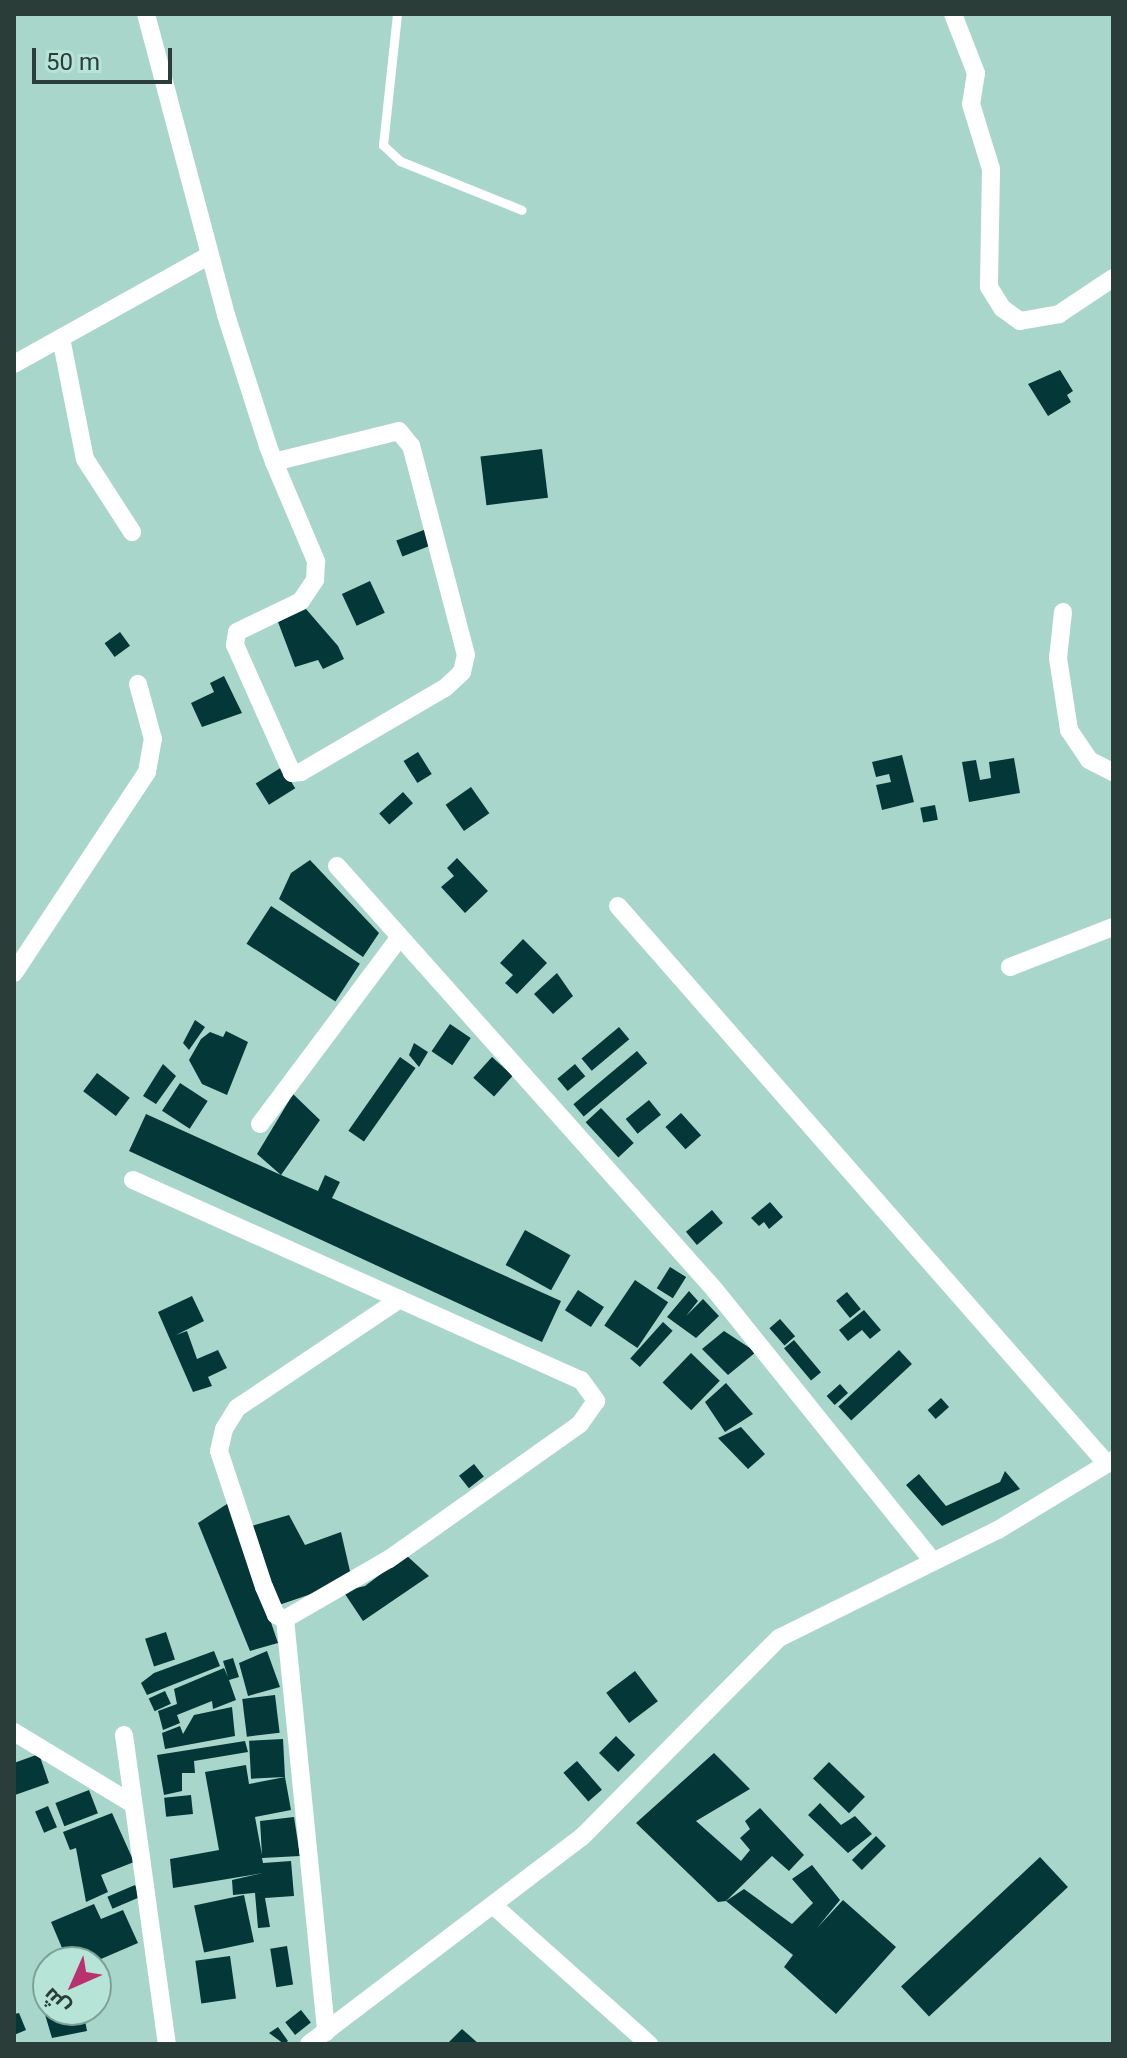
<!DOCTYPE html>
<meta charset="utf-8">
<style>
body{margin:0}
#map{position:relative;width:1127px;height:2058px;overflow:hidden;background:#a9d6ca;font-family:Roboto,Cairo,sans-serif}
div>[style]{position:absolute}
[style*='--x']{left:calc(var(--x)*1px);top:calc(var(--y)*1px);width:calc(var(--w)*1px);rotate:calc(var(--a)*1deg)}
.building>*{inset:0;background:#033738;transform-origin:0 0}
.lane>*{height:9px;margin:-4.5px;padding:0 4.5px;transform-origin:4.5px;border-radius:4.5px;background:#fff}
.street>*{height:18px;margin:-9px;padding:0 9px;transform-origin:9px;border-radius:9px;background:#fff}
span{translate:-50% -50%;white-space:nowrap;text-align:center;line-height:1.15;-webkit-text-stroke:8px #b6e4d7;paint-order:stroke}
.frame{position:absolute;inset:0;border:16px solid #2a3d38;pointer-events:none}
.north{position:absolute;left:32px;top:1946px;width:80px;height:80px;box-sizing:border-box;background:#b6e4d7;border:2px solid #7ea197;border-radius:50%;rotate:225deg;font-size:22px;font-weight:700;line-height:32px;text-align:center;color:#2a3d38}
.north::after{content:'';display:block;margin:auto;width:28px;height:36px;background:#ba3170;clip-path:polygon(50% 0,100% 100%,50% 72%,0 100%)}
.scale{position:absolute;left:32px;top:48px;width:140px;height:36px;box-sizing:border-box;border:4px solid #2a3d38;border-top:0;padding-left:10px;font-size:24px;line-height:28px;white-space:nowrap;color:#2a3d38;-webkit-text-stroke:6px #b6e4d7;paint-order:stroke}
</style>
<div id="map">
<div class="building">
<i style="clip-path:polygon(1060px 370px,1073px 391px,1067px 395px,1071px 402px,1048px 416px,1028px 384px)"></i>
<i style="left:542px;top:449px;width:49px;height:62px;rotate:83deg"></i>
<i style="left:429px;top:528px;width:17px;height:35px;rotate:69deg"></i>
<i style="left:370px;top:581px;width:35px;height:31px;rotate:65deg"></i>
<i style="clip-path:polygon(306px 609px,338px 646px,344px 659px,323px 669px,318px 660px,295px 667px,278px 622px)"></i>
<i style="left:120px;top:632px;width:17px;height:19px;rotate:54deg"></i>
<i style="clip-path:polygon(224px 676px,242px 713px,202px 727px,191px 703px,214px 692px,210px 683px)"></i>
<i style="left:418px;top:752px;width:26px;height:17px;rotate:58deg"></i>
<i style="clip-path:polygon(902px 755px,914px 802px,882px 810px,876px 785px,891px 782px,889px 774px,876px 777px,872px 762px)"></i>
<i style="clip-path:polygon(1014px 758px,1020px 793px,969px 802px,962px 762px,976px 760px,980px 780px,991px 778px,989px 762px)"></i>
<i style="left:282px;top:767px;width:25px;height:31px;rotate:58deg"></i>
<i style="left:471px;top:787px;width:32px;height:31px;rotate:55deg"></i>
<i style="left:403px;top:792px;width:15px;height:32px;rotate:48deg"></i>
<i style="left:935px;top:805px;width:15px;height:15px;rotate:79deg"></i>
<i style="clip-path:polygon(457px 858px,488px 891px,465px 913px,441px 887px,454px 876px,447px 868px)"></i>
<i style="clip-path:polygon(310px 860px,379px 933px,363px 957px,279px 899px,291px 873px)"></i>
<i style="left:271px;top:906px;width:106px;height:45px;rotate:33deg"></i>
<i style="clip-path:polygon(523px 939px,547px 963px,517px 994px,505px 983px,513px 975px,500px 963px)"></i>
<i style="clip-path:polygon(557px 973px,573px 996px,553px 1014px,534px 994px)"></i>
<i style="clip-path:polygon(195px 1020px,205px 1027px,189px 1050px,183px 1043px)"></i>
<i style="left:450px;top:1024px;width:25px;height:33px;rotate:34deg"></i>
<i style="left:619px;top:1027px;width:16px;height:49px;rotate:50deg"></i>
<i style="clip-path:polygon(226px 1031px,248px 1042px,227px 1095px,202px 1084px,189px 1060px,201px 1039px,210px 1032px,223px 1037px)"></i>
<i style="clip-path:polygon(414px 1043px,428px 1052px,419px 1067px,409px 1055px)"></i>
<i style="left:637px;top:1051px;width:16px;height:83px;rotate:50deg"></i>
<i style="left:400px;top:1057px;width:19px;height:90px;rotate:35deg"></i>
<i style="left:492px;top:1057px;width:28px;height:28px;rotate:42deg"></i>
<i style="clip-path:polygon(163px 1064px,176px 1076px,156px 1104px,143px 1096px)"></i>
<i style="left:575px;top:1064px;width:16px;height:23px;rotate:50deg"></i>
<i style="left:97px;top:1073px;width:41px;height:23px;rotate:37deg"></i>
<i style="left:180px;top:1083px;width:33px;height:33px;rotate:33deg"></i>
<i style="clip-path:polygon(293px 1094px,320px 1120px,281px 1175px,318px 1191px,325px 1175px,340px 1182px,332px 1198px,561px 1301px,542px 1342px,129px 1151px,146px 1114px,281px 1175px,257px 1154px)"></i>
<i style="left:649px;top:1100px;width:19px;height:30px;rotate:51deg"></i>
<i style="left:601px;top:1108px;width:48px;height:21px;rotate:47deg"></i>
<i style="left:681px;top:1113px;width:30px;height:21px;rotate:48deg"></i>
<i style="clip-path:polygon(770px 1202px,783px 1217px,769px 1229px,764px 1222px,759px 1226px,751px 1218px)"></i>
<i style="left:712px;top:1210px;width:17px;height:34px;rotate:50deg"></i>
<i style="left:525px;top:1230px;width:52px;height:40px;rotate:29deg"></i>
<i style="left:670px;top:1267px;width:19px;height:25px;rotate:32deg"></i>
<i style="left:635px;top:1280px;width:40px;height:55px;rotate:34deg"></i>
<i style="left:578px;top:1290px;width:31px;height:24px;rotate:33deg"></i>
<i style="clip-path:polygon(689px 1291px,698px 1301px,686px 1316px,703px 1299px,719px 1316px,696px 1338px,667px 1317px)"></i>
<i style="left:847px;top:1292px;width:22px;height:14px;rotate:51deg"></i>
<i style="clip-path:polygon(192px 1296px,204px 1321px,176px 1335px,187px 1331px,197px 1359px,218px 1350px,227px 1368px,208px 1377px,212px 1386px,193px 1392px,158px 1312px)"></i>
<i style="clip-path:polygon(864px 1310px,881px 1330px,870px 1339px,862px 1330px,848px 1341px,839px 1330px)"></i>
<i style="left:780px;top:1319px;width:23px;height:14px;rotate:49deg"></i>
<i style="left:663px;top:1322px;width:13px;height:49px;rotate:42deg"></i>
<i style="clip-path:polygon(724px 1331px,756px 1352px,728px 1375px,702px 1349px)"></i>
<i style="left:794px;top:1340px;width:42px;height:13px;rotate:50deg"></i>
<i style="left:899px;top:1350px;width:19px;height:83px;rotate:47deg"></i>
<i style="left:691px;top:1353px;width:40px;height:41px;rotate:44deg"></i>
<i style="clip-path:polygon(726px 1383px,753px 1414px,725px 1432px,705px 1402px)"></i>
<i style="left:840px;top:1384px;width:12px;height:18px;rotate:48deg"></i>
<i style="left:941px;top:1398px;width:12px;height:18px;rotate:48deg"></i>
<i style="clip-path:polygon(741px 1427px,765px 1454px,748px 1469px,718px 1438px)"></i>
<i style="left:474px;top:1464px;width:16px;height:19px;rotate:52deg"></i>
<i style="clip-path:polygon(1005px 1471px,1020px 1489px,942px 1526px,906px 1485px,919px 1474px,946px 1506px,1000px 1482px)"></i>
<i style="clip-path:polygon(230px 1502px,278px 1643px,250px 1651px,198px 1523px)"></i>
<i style="clip-path:polygon(289px 1515px,305px 1545px,341px 1532px,352px 1580px,276px 1606px,248px 1527px)"></i>
<i style="clip-path:polygon(406px 1555px,429px 1576px,363px 1621px,343px 1591px,365px 1586px)"></i>
<i style="left:166px;top:1632px;width:29px;height:22px;rotate:72deg"></i>
<i style="clip-path:polygon(214px 1651px,220px 1666px,147px 1695px,141px 1683px,154px 1673px)"></i>
<i style="clip-path:polygon(267px 1651px,280px 1687px,248px 1696px,239px 1663px)"></i>
<i style="clip-path:polygon(233px 1658px,239px 1677px,229px 1680px,236px 1700px,213px 1709px,212px 1701px,177px 1715px,180px 1723px,163px 1730px,158px 1711px,177px 1704px,174px 1689px,224px 1668px,228px 1677px,223px 1661px)"></i>
<i style="left:635px;top:1671px;width:38px;height:36px;rotate:53deg"></i>
<i style="left:165px;top:1691px;width:14px;height:18px;rotate:65deg"></i>
<i style="left:275px;top:1695px;width:38px;height:33px;rotate:83deg"></i>
<i style="clip-path:polygon(232px 1707px,235px 1736px,165px 1749px,162px 1733px,180px 1726px,183px 1734px,194px 1715px)"></i>
<i style="left:616px;top:1736px;width:27px;height:24px;rotate:45deg"></i>
<i style="left:283px;top:1739px;width:38px;height:34px;rotate:87deg"></i>
<i style="clip-path:polygon(245px 1741px,248px 1752px,194px 1761px,195px 1773px,182px 1773px,182px 1791px,164px 1795px,157px 1755px)"></i>
<i style="clip-path:polygon(714px 1753px,750px 1789px,696px 1821px,741px 1861px,750px 1850px,740px 1838px,750px 1829px,745px 1821px,760px 1808px,804px 1855px,789px 1871px,772px 1856px,726px 1901px,718px 1902px,636px 1823px)"></i>
<i style="clip-path:polygon(39px 1754px,49px 1783px,15px 1795px,14px 1763px)"></i>
<i style="left:577px;top:1761px;width:38px;height:18px;rotate:49deg"></i>
<i style="left:829px;top:1762px;width:50px;height:23px;rotate:44deg"></i>
<i style="clip-path:polygon(246px 1765px,249px 1784px,285px 1777px,291px 1810px,255px 1817px,262px 1855px,260px 1821px,294px 1817px,300px 1856px,262px 1858px,263px 1863px,291px 1861px,294px 1896px,265px 1898px,270px 1927px,258px 1928px,255px 1893px,265px 1892px,233px 1895px,232px 1880px,263px 1873px,173px 1888px,170px 1859px,219px 1850px,205px 1772px)"></i>
<i style="left:89px;top:1790px;width:25px;height:36px;rotate:69deg"></i>
<i style="left:191px;top:1795px;width:19px;height:27px;rotate:84deg"></i>
<i style="clip-path:polygon(820px 1803px,841px 1825px,855px 1816px,872px 1834px,848px 1853px,808px 1815px)"></i>
<i style="left:48px;top:1806px;width:23px;height:14px;rotate:67deg"></i>
<i style="clip-path:polygon(112px 1813px,134px 1862px,101px 1875px,108px 1892px,86px 1902px,76px 1848px,70px 1850px,63px 1832px)"></i>
<i style="left:876px;top:1836px;width:14px;height:34px;rotate:45deg"></i>
<i style="left:1040px;top:1857px;width:41px;height:190px;rotate:47deg"></i>
<i style="clip-path:polygon(812px 1865px,840px 1900px,817px 1928px,843px 1900px,896px 1947px,836px 2014px,784px 1967px,793px 1955px,726px 1901px,744px 1889px,792px 1924px,813px 1903px,792px 1879px)"></i>
<i style="left:135px;top:1885px;width:13px;height:30px;rotate:67deg"></i>
<i style="left:244px;top:1895px;width:48px;height:51px;rotate:78deg"></i>
<i style="clip-path:polygon(94px 1904px,101px 1919px,123px 1910px,138px 1943px,94px 1962px,68px 1962px,51px 1922px)"></i>
<i style="left:287px;top:1946px;width:39px;height:17px;rotate:81deg"></i>
<i style="left:230px;top:1956px;width:43px;height:35px;rotate:82deg"></i>
<i style="clip-path:polygon(48px 1991px,48px 2010px,83px 2010px,87px 2031px,52px 2038px,40px 1998px)"></i>
<i style="left:301px;top:2010px;width:16px;height:20px;rotate:52deg"></i>
<i style="clip-path:polygon(19px 2013px,26px 2030px,14px 2035px,14px 2014px)"></i>
<i style="clip-path:polygon(278px 2027px,288px 2041px,284px 2044px,269px 2033px)"></i>
<i style="clip-path:polygon(462px 2029px,479px 2044px,447px 2044px)"></i>
</div>
<div class="lane">
<i style="--x:397;--y:14;--w:132;--a:96.1"></i>
<i style="--x:383;--y:145;--w:23;--a:43"></i>
<i style="--x:400;--y:161;--w:131;--a:21.9"></i>
</div>
<div class="street">
<i style="--x:146;--y:14;--w:311;--a:75.1"></i>
<i style="--x:226;--y:315;--w:138;--a:72.2"></i>
<i style="--x:268;--y:446;--w:17;--a:69"></i>
<i style="--x:274;--y:462;--w:108;--a:67"></i>
<i style="--x:316;--y:561;--w:19;--a:93"></i>
<i style="--x:315;--y:580;--w:25;--a:124"></i>
<i style="--x:301;--y:601;--w:71;--a:154.2"></i>
<i style="--x:237;--y:632;--w:13;--a:99"></i>
<i style="--x:235;--y:645;--w:140;--a:66"></i>
<i style="--x:292;--y:773;--w:9;--a:-6"></i>
<i style="--x:301;--y:772;--w:167;--a:-30.3"></i>
<i style="--x:445;--y:688;--w:23;--a:-43"></i>
<i style="--x:462;--y:672;--w:17;--a:-77"></i>
<i style="--x:466;--y:655;--w:216;--a:-104.7"></i>
<i style="--x:411;--y:446;--w:19;--a:-129"></i>
<i style="--x:399;--y:431;--w:129;--a:166.1"></i>
<i style="--x:953;--y:14;--w:63;--a:68.7"></i>
<i style="--x:976;--y:73;--w:31;--a:99"></i>
<i style="--x:971;--y:104;--w:68;--a:72.9"></i>
<i style="--x:991;--y:169;--w:118;--a:91"></i>
<i style="--x:989;--y:287;--w:25;--a:58"></i>
<i style="--x:1002;--y:308;--w:22;--a:36"></i>
<i style="--x:1020;--y:321;--w:40;--a:-10"></i>
<i style="--x:1059;--y:314;--w:65;--a:-33.7"></i>
<i style="--x:61;--y:338;--w:123;--a:78.8"></i>
<i style="--x:85;--y:459;--w:87;--a:57.2"></i>
<i style="--x:14;--y:364;--w:224;--a:-29.1"></i>
<i style="--x:1063;--y:612;--w:46;--a:96.2"></i>
<i style="--x:1058;--y:658;--w:73;--a:81.3"></i>
<i style="--x:1069;--y:730;--w:36;--a:56"></i>
<i style="--x:1089;--y:760;--w:27;--a:27"></i>
<i style="--x:337;--y:866;--w:567;--a:48.29"></i>
<i style="--x:714;--y:1289;--w:346;--a:51.2"></i>
<i style="--x:618;--y:906;--w:742;--a:48.77"></i>
<i style="--x:1010;--y:967;--w:110;--a:-21.2"></i>
<i style="--x:14;--y:973;--w:241;--a:-56.5"></i>
<i style="--x:147;--y:772;--w:34;--a:-80"></i>
<i style="--x:153;--y:739;--w:57;--a:-105.3"></i>
<i style="--x:260;--y:1124;--w:232;--a:-53.2"></i>
<i style="--x:133;--y:1180;--w:491;--a:24.1"></i>
<i style="--x:581;--y:1380;--w:26;--a:54"></i>
<i style="--x:596;--y:1401;--w:28;--a:125"></i>
<i style="--x:580;--y:1424;--w:234;--a:144.7"></i>
<i style="--x:389;--y:1559;--w:120;--a:150"></i>
<i style="--x:285;--y:1619;--w:10;--a:-156"></i>
<i style="--x:276;--y:1615;--w:30;--a:-113"></i>
<i style="--x:264;--y:1587;--w:143;--a:-108.3"></i>
<i style="--x:219;--y:1451;--w:23;--a:-77"></i>
<i style="--x:224;--y:1429;--w:25;--a:-58"></i>
<i style="--x:237;--y:1408;--w:196;--a:-33.8"></i>
<i style="--x:285;--y:1619;--w:415;--a:84.3"></i>
<i style="--x:14;--y:1732;--w:139;--a:31.2"></i>
<i style="--x:124;--y:1735;--w:312;--a:82.1"></i>
<i style="--x:494;--y:1906;--w:208;--a:41.7"></i>
<i style="--x:309;--y:2044;--w:343;--a:-37.2"></i>
<i style="--x:582;--y:1837;--w:280;--a:-45.3"></i>
<i style="--x:779;--y:1638;--w:244;--a:-26.3"></i>
<i style="--x:998;--y:1530;--w:135;--a:-31.3"></i>
</div>
<div class="frame"></div>
<div class="north">ش</div>
<div class="scale">50 m</div>
</div>
